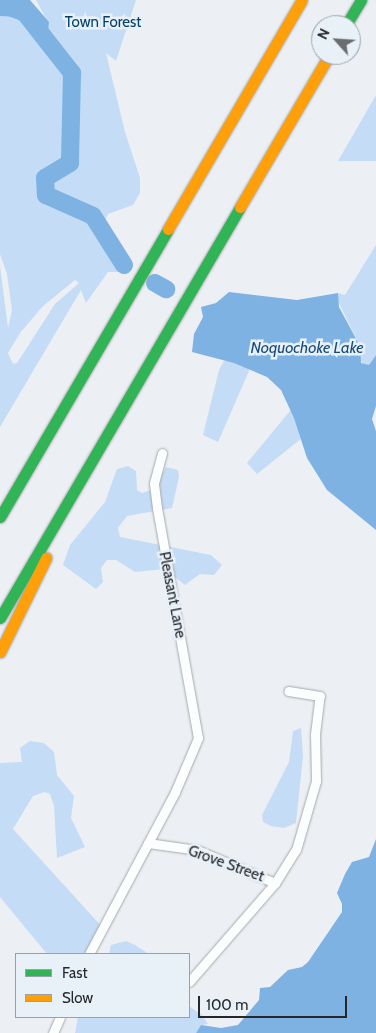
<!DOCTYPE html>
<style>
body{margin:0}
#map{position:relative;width:376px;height:1033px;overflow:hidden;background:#ecf0f4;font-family:Cabin,sans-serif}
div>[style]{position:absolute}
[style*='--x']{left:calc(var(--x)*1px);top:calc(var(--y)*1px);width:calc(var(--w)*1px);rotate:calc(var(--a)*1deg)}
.green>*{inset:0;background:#c4dcf5}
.water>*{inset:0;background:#7db2e3}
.river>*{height:18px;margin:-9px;padding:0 9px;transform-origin:9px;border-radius:9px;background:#7db2e3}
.roads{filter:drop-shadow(0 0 1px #a6a8ab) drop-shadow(0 0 1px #a6a8ab)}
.street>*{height:9px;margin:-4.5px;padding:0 4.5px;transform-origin:4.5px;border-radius:4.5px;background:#fcfdfd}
.fast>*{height:11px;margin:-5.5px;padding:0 5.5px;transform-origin:5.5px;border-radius:5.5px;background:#30b455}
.slow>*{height:11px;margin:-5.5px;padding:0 5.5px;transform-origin:5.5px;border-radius:5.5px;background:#ff9f0a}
span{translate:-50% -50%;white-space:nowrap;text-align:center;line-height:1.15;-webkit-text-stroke:5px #e8f0f8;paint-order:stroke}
.park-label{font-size:15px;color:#073f6b}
.street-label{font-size:15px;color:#25282b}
.water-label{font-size:16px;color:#174b78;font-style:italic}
.legend{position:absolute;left:15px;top:953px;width:175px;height:65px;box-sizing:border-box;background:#e8f0f8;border:1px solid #9aa0a6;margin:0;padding:6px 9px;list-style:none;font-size:15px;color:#25282b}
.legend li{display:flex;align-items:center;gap:10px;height:25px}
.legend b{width:25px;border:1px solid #9aa0a6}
.north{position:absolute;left:311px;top:15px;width:50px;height:50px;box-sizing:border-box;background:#e8f0f8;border:1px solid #9aa0a6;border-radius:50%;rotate:296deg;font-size:14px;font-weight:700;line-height:20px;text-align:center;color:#25282b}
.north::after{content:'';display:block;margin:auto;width:18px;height:22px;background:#6b6e71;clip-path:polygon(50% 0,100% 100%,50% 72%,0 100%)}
.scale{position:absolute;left:198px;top:996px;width:149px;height:22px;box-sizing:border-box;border:2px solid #25282b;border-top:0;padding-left:6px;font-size:15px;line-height:18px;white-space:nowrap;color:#25282b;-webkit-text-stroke:4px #e8f0f8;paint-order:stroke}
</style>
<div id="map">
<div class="green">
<i style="clip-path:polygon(evenodd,36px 0,136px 0,116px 61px,106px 53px,125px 132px,140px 178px,140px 193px,133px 205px,108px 214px,103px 224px,124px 259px,124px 268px,119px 272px,108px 272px,86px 303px,81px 290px,0 427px,0 266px,8px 328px,12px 310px,7px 274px,0 254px,0 13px,21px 21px,41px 35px,49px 24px,36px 0,75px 280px,79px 283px,55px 304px,17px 363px,13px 364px,8px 353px,20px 333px,43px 306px,75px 280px)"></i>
<i style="clip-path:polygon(376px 95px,376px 161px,338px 161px)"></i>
<i style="clip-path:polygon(376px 245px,376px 355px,369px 365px,364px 365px,360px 360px,360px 346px,337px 299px,338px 293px,345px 295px)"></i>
<i style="clip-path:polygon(256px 355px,218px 442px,203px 435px,219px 370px,224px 361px)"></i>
<i style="clip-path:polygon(294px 406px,302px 438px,257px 474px,247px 463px)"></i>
<i style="clip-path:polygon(128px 466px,136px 471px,137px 490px,142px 493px,154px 489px,166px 467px,178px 470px,179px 477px,172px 508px,127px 516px,118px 528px,120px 537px,211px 555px,222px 565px,214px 575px,200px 574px,185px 585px,165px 569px,135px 572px,116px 560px,107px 560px,101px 568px,103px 582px,96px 589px,63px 565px,70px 545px,105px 502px,117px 469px)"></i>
<i style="clip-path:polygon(301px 728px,303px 756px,296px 823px,284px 828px,271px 826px,263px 822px,262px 815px,289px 762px,293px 731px)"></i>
<i style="clip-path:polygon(30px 741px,44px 743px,54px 752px,57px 775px,74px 796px,71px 818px,85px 847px,57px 858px,54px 806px,50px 794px,45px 792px,33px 796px,13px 829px,103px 928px,90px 954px,47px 954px,0 897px,0 763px,22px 762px,20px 748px)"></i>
<i style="clip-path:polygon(126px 941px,135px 945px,149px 954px,109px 954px,111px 945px)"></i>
<i style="clip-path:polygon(189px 1006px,202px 1015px,208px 1024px,201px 1025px,196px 1033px,75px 1033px,78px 1017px,189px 1017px)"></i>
</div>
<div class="water">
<i style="clip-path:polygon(0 0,30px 0,49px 22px,48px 31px,41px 35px,21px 21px,0 13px)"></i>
<i style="clip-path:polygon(229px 292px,297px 300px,338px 293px,339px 307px,360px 346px,361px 363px,369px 365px,376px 355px,376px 406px,372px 419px,376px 431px,376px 530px,327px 490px,307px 458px,294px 418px,281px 390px,267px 377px,234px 363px,192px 352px,194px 334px,203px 317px,201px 307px,216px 303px)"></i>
<i style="clip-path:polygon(376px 839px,376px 1033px,196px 1033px,201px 1025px,221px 1028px,238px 1025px,259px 1000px,260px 988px,270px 987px,288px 970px,302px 967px,308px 962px,342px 912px,342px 904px,337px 893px,345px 874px,352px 862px,369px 857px)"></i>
</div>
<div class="river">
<i style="--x:0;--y:7;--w:21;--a:3"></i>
<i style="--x:21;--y:8;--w:83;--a:51.9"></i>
<i style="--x:72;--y:73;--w:90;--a:91.3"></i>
<i style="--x:70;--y:163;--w:29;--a:149"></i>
<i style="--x:45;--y:178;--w:17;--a:87"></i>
<i style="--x:46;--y:195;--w:51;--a:24.1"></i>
<i style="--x:93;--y:216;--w:58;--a:57.7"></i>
<i style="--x:155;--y:283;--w:13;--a:29"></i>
</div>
<div class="roads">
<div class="street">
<i style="--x:148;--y:843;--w:49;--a:8.1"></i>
<i style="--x:197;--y:850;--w:85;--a:22.9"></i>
<i style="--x:89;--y:954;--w:183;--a:-62"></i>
<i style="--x:175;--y:792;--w:59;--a:-66.9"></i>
<i style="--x:198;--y:738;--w:234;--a:-100.1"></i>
<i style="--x:157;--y:508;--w:25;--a:-97"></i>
<i style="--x:154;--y:483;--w:31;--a:-75"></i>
<i style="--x:189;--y:982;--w:131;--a:-49"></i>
<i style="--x:275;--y:883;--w:39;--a:-58"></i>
<i style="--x:296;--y:850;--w:72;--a:-73.8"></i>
<i style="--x:316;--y:781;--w:47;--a:-91.2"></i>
<i style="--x:315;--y:734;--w:38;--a:-83"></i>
<i style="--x:320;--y:696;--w:32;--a:-171"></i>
<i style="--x:53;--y:1033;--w:17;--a:-66"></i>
</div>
<div class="fast">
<i style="--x:346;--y:25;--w:29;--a:-59"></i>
<i style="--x:0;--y:517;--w:333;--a:-59.7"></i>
<i style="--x:0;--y:618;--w:476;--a:-59.7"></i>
</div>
<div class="slow">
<i style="--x:240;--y:207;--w:176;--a:-59.6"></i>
<i style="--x:168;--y:229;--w:265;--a:-59.7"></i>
<i style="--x:0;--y:652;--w:105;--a:-63.9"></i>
</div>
</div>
<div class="park-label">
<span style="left:103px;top:23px">Town Forest</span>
</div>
<div class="street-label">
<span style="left:172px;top:595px;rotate:79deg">Pleasant Lane</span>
<span style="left:226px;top:864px;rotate:20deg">Grove Street</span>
</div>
<div class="water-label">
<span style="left:307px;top:348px">Noquochoke Lake</span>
</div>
<ul class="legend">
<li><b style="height:6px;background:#30b455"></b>Fast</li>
<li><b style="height:6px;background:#ff9f0a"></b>Slow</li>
</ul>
<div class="north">N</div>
<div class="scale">100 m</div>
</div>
